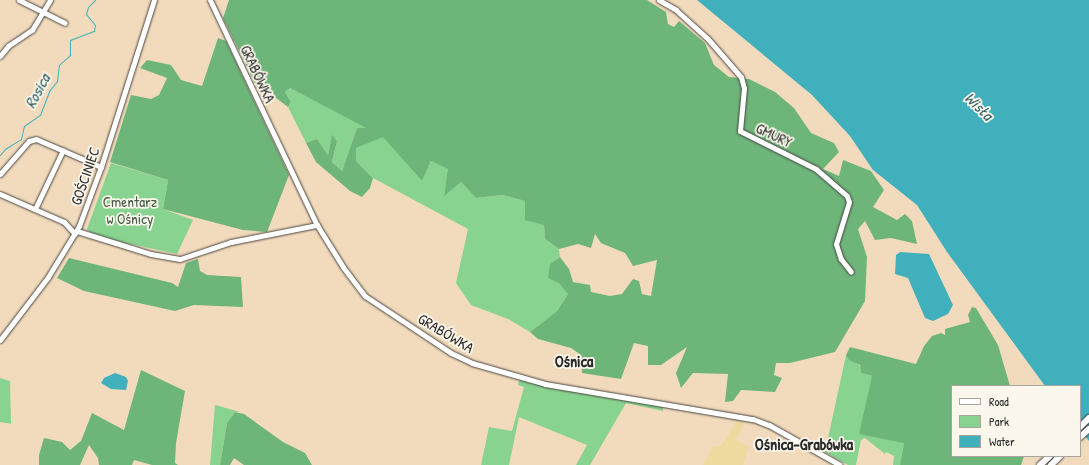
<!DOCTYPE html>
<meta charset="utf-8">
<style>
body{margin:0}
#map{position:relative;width:1089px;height:465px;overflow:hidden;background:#f2dbbc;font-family:"Patrick Hand",sans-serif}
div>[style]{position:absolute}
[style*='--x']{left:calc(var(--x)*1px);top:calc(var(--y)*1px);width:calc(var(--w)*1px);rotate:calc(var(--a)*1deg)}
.green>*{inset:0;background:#89d390}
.forest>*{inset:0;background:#6eb57a}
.sand>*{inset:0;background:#eeda9e}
.water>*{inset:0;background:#41b0bd}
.stream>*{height:1px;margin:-0.5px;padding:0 0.5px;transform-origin:0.5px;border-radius:0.5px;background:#41b0bd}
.roads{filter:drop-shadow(0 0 1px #494541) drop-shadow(0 0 1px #494541)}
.minor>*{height:5px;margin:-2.5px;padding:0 2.5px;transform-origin:2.5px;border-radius:2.5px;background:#fff}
.major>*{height:6px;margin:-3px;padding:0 3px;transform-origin:3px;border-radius:3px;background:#fff}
span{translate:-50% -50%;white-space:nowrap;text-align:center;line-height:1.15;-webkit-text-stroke:3.5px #fbf7ec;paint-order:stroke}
.street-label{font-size:15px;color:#2b2b2b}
.park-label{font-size:15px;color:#475d49}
.water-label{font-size:16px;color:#346065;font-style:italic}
.neighbourhood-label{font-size:16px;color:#2b2b2b;font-weight:700}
.legend{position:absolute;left:951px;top:385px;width:130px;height:72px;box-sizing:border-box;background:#fbf7ec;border:1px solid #a8a59f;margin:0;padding:5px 7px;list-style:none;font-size:12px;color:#2b2b2b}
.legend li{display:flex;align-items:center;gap:8px;height:20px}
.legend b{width:20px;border:1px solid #a8a59f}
</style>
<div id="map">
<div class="green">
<i style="clip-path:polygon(290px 88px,367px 128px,357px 128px,342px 171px,332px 162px,337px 141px,332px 136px,328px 155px,317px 139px,306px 143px,288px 107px,291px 102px,285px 92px)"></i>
<i style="clip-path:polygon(383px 136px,422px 181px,431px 161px,449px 169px,444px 195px,461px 182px,476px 198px,503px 195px,525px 201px,544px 225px,545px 239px,559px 249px,560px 257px,550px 264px,568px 294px,557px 311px,530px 332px,508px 319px,471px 305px,456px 283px,468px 229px,373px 178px,356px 161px,356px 148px)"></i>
<i style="clip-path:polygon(111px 163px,168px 180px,163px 209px,193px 220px,177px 254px,121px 242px,90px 233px,87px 229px)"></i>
<i style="clip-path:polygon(846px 355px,860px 366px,861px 373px,872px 376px,904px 443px,900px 465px,893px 465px,894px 456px,886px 452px,885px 454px,865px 438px,861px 440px,856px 465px,848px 465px,825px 452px)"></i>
<i style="clip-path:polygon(0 378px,10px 381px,11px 424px,0 422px)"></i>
<i style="clip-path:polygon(519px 380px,663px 406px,663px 411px,626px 403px,590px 465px,576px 465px,587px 445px,519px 417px,509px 465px,481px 465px,489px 427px,512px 431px,524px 387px,518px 385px)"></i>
<i style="clip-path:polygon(215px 405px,240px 412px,235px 412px,227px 423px,220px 465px,210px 465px)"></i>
</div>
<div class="forest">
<i style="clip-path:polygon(229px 0,647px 0,666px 12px,668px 24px,674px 27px,679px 21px,705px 43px,714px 65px,729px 77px,749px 79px,775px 92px,794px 108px,811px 133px,834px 143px,839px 152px,823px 169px,839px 176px,843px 160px,871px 171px,884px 190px,873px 207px,897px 220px,905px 214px,912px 221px,917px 244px,891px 238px,875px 240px,865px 221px,858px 229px,867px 257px,865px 301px,835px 352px,790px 363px,776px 363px,774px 375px,782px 378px,775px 392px,741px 390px,733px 401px,725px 402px,728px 374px,693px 373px,681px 388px,676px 373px,687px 347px,661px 365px,648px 365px,648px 346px,634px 343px,621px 379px,582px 373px,581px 355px,571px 348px,538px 339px,530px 332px,557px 311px,568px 294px,559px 283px,548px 278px,550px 264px,560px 257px,569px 269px,573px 282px,590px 285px,591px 292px,610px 296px,622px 294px,633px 279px,639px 281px,642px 294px,651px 296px,657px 260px,633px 266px,625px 253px,601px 243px,595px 234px,591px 248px,578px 244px,559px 249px,545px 239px,544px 225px,525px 220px,525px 201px,503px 195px,476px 198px,461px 182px,444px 196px,448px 169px,431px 161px,422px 181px,383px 137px,356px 148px,356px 161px,373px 178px,370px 188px,362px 197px,350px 191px,316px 162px,306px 143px,317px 139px,328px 155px,332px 135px,337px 141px,332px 162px,342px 171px,357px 128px,366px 128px,290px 88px,285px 92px,291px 102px,288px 107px,276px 98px,268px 86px,257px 87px,223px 18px)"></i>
<i style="clip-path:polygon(218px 38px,226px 41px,289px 175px,267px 232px,243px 230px,163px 209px,168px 180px,110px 162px,131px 95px,151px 99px,159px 95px,167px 78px,140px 68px,147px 60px,171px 65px,181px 80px,202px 86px)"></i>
<i style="clip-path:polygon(69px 258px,172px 283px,178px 287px,186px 263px,198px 259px,200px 271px,207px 275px,241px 277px,243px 307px,194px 305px,175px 311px,84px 291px,57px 278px)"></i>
<i style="clip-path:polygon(972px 307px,976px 308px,998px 345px,1010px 386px,952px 386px,952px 456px,1024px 456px,1021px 465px,900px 465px,904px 443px,859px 434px,872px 376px,861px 373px,860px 365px,849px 360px,846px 355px,850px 347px,916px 364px,924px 346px,932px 336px,941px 333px,945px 335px,945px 329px,970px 322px,968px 315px)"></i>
<i style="clip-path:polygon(141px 370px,185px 391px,176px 443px,175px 463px,178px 465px,152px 465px,134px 460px,132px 465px,99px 465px,98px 458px,89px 445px,80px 465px,39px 465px,39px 455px,44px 438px,62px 442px,70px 450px,81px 441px,92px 413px,124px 430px)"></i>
<i style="clip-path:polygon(235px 412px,244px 414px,283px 442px,305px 453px,312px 465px,244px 465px,234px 458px,230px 465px,220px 465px,227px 423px)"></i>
</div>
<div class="sand">
<i style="clip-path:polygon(737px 420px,745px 421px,736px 439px,749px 447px,743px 465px,703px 465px,713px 446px,720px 446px,726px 439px)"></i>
</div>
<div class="water">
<i style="clip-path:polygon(697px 0,1089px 0,1089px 441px,1080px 430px,1080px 386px,1045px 386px,947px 252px,917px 205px,873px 170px,850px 136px,812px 95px)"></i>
<i style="clip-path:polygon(900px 252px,929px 254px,953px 305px,948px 314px,933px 321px,925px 318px,908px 278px,895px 274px,896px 255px)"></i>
<i style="clip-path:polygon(115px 373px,126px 377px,128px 381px,126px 390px,111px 389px,101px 383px,104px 378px)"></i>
</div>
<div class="stream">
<i style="--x:0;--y:155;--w:8;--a:-50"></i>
<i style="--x:5;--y:149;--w:19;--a:-32"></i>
<i style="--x:21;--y:139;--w:13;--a:-77"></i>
<i style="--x:24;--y:126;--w:19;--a:-35"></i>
<i style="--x:40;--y:115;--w:26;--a:-69"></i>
<i style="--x:49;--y:91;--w:13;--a:-51"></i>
<i style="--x:57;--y:81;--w:16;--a:-83"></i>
<i style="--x:59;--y:65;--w:15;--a:-42"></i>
<i style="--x:70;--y:55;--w:15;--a:-90"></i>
<i style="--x:70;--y:40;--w:26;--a:-21"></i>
<i style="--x:94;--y:31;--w:6;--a:-81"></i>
<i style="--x:95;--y:25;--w:14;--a:-129"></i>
<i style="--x:86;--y:14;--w:7;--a:-74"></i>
<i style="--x:88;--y:7;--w:10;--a:-45"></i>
</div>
<div class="roads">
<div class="minor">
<i style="--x:19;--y:0;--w:51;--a:26.6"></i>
<i style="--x:210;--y:0;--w:249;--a:64.6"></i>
<i style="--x:317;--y:225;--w:49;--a:58.2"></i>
<i style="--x:343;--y:267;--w:36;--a:53"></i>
<i style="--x:365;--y:296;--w:103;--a:33.5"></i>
<i style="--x:451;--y:353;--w:23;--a:25"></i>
<i style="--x:472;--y:363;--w:76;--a:16"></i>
<i style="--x:545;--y:384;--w:211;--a:9.6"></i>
<i style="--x:753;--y:419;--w:17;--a:21"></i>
<i style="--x:769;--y:425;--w:81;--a:29.4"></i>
<i style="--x:659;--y:0;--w:20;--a:30"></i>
<i style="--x:676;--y:10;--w:43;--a:42.2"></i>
<i style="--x:708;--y:39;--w:50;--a:49"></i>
<i style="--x:741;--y:77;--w:11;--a:75"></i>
<i style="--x:744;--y:88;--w:43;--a:95.3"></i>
<i style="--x:740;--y:131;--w:85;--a:26.6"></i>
<i style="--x:816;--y:169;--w:41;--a:41.1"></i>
<i style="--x:847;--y:196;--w:6;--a:72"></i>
<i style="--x:849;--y:202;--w:44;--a:107.2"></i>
<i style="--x:836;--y:244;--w:16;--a:72"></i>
<i style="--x:841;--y:259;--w:16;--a:52"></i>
<i style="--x:0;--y:56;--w:13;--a:-51"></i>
<i style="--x:8;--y:46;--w:29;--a:-34"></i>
<i style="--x:32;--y:30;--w:35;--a:-59"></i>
<i style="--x:0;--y:174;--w:44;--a:-48.7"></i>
<i style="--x:29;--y:141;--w:7;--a:-16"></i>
<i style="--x:36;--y:139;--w:71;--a:23.3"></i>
<i style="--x:0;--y:194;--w:70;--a:23.6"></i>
<i style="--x:64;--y:222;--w:16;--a:47"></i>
<i style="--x:35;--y:209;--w:65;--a:-64.6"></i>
<i style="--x:77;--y:231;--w:77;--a:17.3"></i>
<i style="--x:151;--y:254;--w:29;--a:10"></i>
<i style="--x:180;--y:259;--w:54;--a:-18.4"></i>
<i style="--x:231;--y:242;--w:88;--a:-11.2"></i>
<i style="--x:0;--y:340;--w:79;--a:-52.7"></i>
<i style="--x:48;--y:277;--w:60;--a:-58.7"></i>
<i style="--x:79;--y:226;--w:63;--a:-69.6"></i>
<i style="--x:101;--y:167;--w:175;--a:-72.4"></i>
</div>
<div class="major">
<i style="--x:1080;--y:427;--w:13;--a:-45"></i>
<i style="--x:1080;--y:437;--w:12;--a:-42"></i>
<i style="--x:1040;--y:465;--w:13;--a:-42"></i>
<i style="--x:1051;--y:465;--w:13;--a:-45"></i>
</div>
</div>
<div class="street-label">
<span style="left:258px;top:74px;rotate:65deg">GRABÓWKA</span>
<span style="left:774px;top:135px;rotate:25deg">GMURY</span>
<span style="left:85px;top:176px;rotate:-71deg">GOŚCINIEC</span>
<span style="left:446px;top:333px;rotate:31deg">GRABÓWKA</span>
</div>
<div class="park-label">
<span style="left:130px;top:210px">Cmentarz<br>w Ośnicy</span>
</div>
<div class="water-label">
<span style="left:37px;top:91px;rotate:-62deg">Rosica</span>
<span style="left:979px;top:106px;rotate:44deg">Wisła</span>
</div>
<div class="neighbourhood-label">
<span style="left:574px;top:361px">Ośnica</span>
<span style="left:804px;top:444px">Ośnica-Grabówka</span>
</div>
<ul class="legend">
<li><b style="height:5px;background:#fff"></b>Road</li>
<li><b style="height:11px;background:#89d390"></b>Park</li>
<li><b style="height:11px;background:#41b0bd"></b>Water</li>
</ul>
</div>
